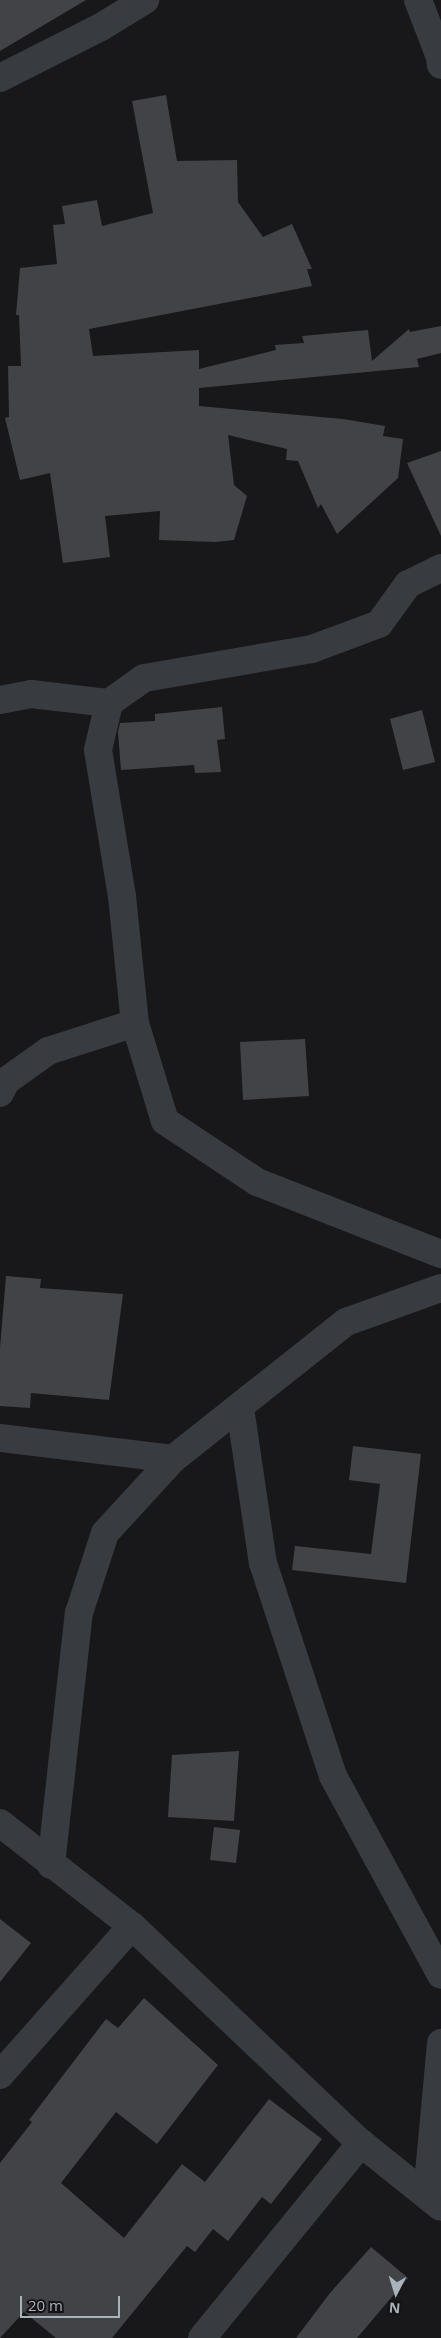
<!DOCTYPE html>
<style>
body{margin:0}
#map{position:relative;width:441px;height:2338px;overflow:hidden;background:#18181a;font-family:"Open Sans",sans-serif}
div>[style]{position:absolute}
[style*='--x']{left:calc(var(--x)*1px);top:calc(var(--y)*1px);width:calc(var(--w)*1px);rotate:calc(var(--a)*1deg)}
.building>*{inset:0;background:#424347}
.minor>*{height:28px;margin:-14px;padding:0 14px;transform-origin:14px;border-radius:14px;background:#383b3f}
span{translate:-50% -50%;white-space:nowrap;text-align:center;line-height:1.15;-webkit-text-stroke:5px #131315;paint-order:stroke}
.north{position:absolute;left:371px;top:2268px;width:50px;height:50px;-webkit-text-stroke:4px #131315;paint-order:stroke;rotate:185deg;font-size:14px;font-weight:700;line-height:20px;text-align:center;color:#a9b3bb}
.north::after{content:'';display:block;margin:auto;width:18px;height:22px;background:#a9b3bb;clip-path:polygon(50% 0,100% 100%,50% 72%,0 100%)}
.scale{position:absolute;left:20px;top:2296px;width:100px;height:22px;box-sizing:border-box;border:2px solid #a9b3bb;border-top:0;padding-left:6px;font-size:15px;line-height:18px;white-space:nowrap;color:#a9b3bb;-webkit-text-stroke:4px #131315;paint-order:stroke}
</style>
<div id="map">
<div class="building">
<i style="clip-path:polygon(0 0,86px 0,0 51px)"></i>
<i style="clip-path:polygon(166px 95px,177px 161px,237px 160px,238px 202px,263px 237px,292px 224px,312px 269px,307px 269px,312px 286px,89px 329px,93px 356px,199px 350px,199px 369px,276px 350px,275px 345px,304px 343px,302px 336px,368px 330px,372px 361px,409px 329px,410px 332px,441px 326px,441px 353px,417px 359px,419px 367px,199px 388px,199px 406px,343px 419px,385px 426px,383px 436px,403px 439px,398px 478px,337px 534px,321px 504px,318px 508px,298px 461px,286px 460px,287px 449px,228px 435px,234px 485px,247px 496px,234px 540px,215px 542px,159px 540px,160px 511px,105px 516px,110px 557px,63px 563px,50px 473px,20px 480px,5px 418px,9px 417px,8px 366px,21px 366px,19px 315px,16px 315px,20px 268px,57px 264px,53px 225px,65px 224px,62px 206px,97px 200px,102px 226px,153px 213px,132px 101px)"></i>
<i style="clip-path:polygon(441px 451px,441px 536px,407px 463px)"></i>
<i style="clip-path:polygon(222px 707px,225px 739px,217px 740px,221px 772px,195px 773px,194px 765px,121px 770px,118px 732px,120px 723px,155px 721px,155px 714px)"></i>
<i style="clip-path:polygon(422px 710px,435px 762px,403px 770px,390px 719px)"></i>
<i style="clip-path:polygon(305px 1039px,309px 1096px,243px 1100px,240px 1042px)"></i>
<i style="clip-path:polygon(6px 1276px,41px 1279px,40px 1288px,123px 1294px,109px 1400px,31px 1393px,30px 1408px,0 1406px,0 1348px)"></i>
<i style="clip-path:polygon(353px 1446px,421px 1454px,406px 1583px,292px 1570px,295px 1546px,371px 1554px,380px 1484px,349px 1480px)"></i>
<i style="clip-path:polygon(239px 1751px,234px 1821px,168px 1817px,172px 1755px)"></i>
<i style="clip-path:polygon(214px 1827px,240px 1830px,236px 1863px,210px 1860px)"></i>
<i style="clip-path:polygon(0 1919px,31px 1943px,0 1982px)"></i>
<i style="clip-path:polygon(144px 1998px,218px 2065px,157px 2144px,116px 2112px,61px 2183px,124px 2238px,182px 2164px,205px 2182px,269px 2099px,322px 2139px,271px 2204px,262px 2197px,228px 2241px,213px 2229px,195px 2252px,187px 2246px,112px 2338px,56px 2338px,24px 2312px,0 2338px,0 2163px,32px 2122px,29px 2120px,106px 2019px,118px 2028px)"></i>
<i style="clip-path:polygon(371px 2247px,408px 2278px,357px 2338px,296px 2338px,330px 2293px)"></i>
</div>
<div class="minor">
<i style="--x:418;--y:0;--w:61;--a:68.9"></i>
<i style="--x:440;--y:57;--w:8;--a:83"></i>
<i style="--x:0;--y:78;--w:113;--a:-26.8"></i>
<i style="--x:101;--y:27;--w:52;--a:-31.5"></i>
<i style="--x:441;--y:568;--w:37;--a:154"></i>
<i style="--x:408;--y:584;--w:49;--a:125.9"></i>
<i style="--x:379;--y:624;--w:72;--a:159.5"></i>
<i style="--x:312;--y:649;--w:170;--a:170.2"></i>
<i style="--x:144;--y:678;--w:43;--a:144.5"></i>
<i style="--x:109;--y:703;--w:48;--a:103.2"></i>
<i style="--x:98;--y:750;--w:148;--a:80.7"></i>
<i style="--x:122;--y:896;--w:128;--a:84.2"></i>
<i style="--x:135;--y:1023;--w:102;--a:73"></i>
<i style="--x:165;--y:1121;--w:110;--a:33.5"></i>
<i style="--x:257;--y:1182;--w:198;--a:21.4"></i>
<i style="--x:0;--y:700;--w:32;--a:-11"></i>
<i style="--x:31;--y:694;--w:79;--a:6.6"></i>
<i style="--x:0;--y:1093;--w:13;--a:-63"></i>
<i style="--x:6;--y:1081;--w:52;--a:-35.5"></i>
<i style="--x:48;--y:1051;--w:91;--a:-17.8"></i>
<i style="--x:240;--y:1408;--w:157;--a:81.6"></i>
<i style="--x:263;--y:1563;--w:224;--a:71.8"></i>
<i style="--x:333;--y:1776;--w:226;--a:61.5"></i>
<i style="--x:0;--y:1438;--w:174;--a:6.9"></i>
<i style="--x:0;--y:1823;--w:167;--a:38"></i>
<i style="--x:132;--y:1926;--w:315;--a:43.5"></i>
<i style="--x:361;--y:2143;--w:102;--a:38.7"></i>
<i style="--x:51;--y:1865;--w:254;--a:-83.7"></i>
<i style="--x:79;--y:1613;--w:84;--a:-72"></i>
<i style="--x:105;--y:1533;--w:100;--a:-47.4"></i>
<i style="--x:173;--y:1459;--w:221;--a:-38.4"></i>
<i style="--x:346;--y:1322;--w:101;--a:-19.7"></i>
<i style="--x:0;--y:2075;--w:199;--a:-48.5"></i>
<i style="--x:427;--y:2195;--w:153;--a:-84.7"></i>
<i style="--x:202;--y:2338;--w:252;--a:-50.8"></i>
</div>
<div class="north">N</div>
<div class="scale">20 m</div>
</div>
